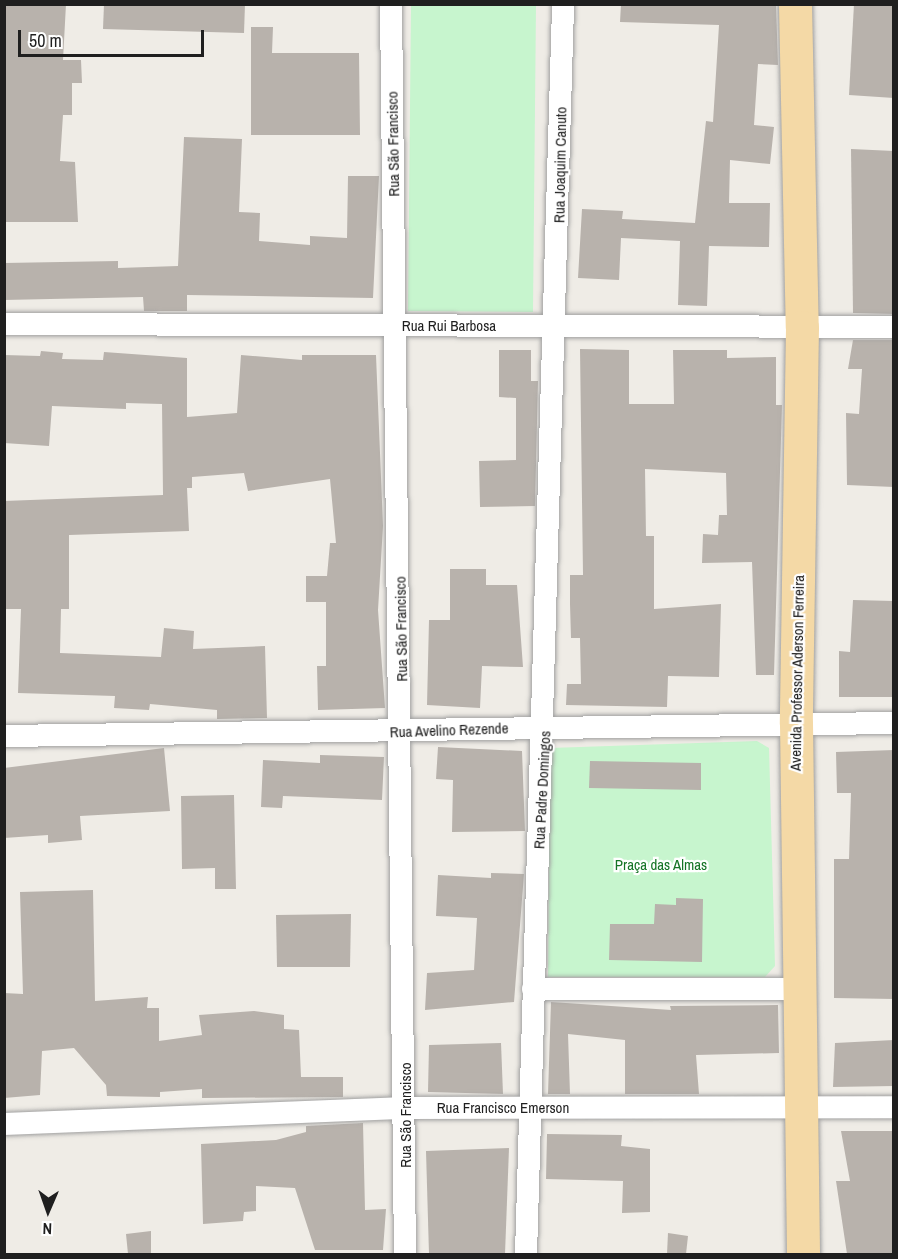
<!DOCTYPE html>
<meta charset="utf-8">
<style>
body{margin:0}
#map{position:relative;width:898px;height:1259px;overflow:hidden;background:#efece6;font-family:"Archivo Narrow",sans-serif}
div>[style]{position:absolute}
[style*='--x']{left:calc(var(--x)*1px);top:calc(var(--y)*1px);width:calc(var(--w)*1px);rotate:calc(var(--a)*1deg)}
.park>*{inset:0;background:#c7f5ce}
.building>*{inset:0;background:#b8b2ac}
.roads{filter:drop-shadow(0 0 2px #a0a0a0) drop-shadow(0 0 2px #a0a0a0)}
.street>*{height:22px;margin:-11px;padding:0 11px;transform-origin:11px;border-radius:11px;background:#fff}
.primary>*{height:33px;margin:-16.5px;padding:0 16.5px;transform-origin:16.5px;border-radius:16.5px;background:#f4d9a6}
span{translate:-50% -50%;white-space:nowrap;text-align:center;line-height:1.15;-webkit-text-stroke:4.5px #fff;paint-order:stroke}
.street-label{font-size:15px;color:#1f1f1f}
.park-label{font-size:15px;color:#157425}
.frame{position:absolute;inset:0;border:6px solid #1f1f1f;pointer-events:none}
.north{position:absolute;left:18px;top:1181px;width:60px;height:60px;-webkit-text-stroke:4px #fff;paint-order:stroke;rotate:182deg;font-size:16px;font-weight:700;line-height:24px;text-align:center;color:#1f1f1f}
.north::after{content:'';display:block;margin:auto;width:21px;height:27px;background:#1f1f1f;clip-path:polygon(50% 0,100% 100%,50% 72%,0 100%)}
.scale{position:absolute;left:18px;top:30px;width:186px;height:27px;box-sizing:border-box;border:3px solid #1f1f1f;border-top:0;padding-left:8px;font-size:18px;line-height:21px;white-space:nowrap;color:#1f1f1f;-webkit-text-stroke:4px #fff;paint-order:stroke}
</style>
<div id="map">
<div class="park">
<i style="clip-path:polygon(411px 5px,536px 5px,533px 312px,408px 311px)"></i>
<i style="clip-path:polygon(757px 741px,769px 748px,775px 966px,765px 977px,548px 977px,550px 748px)"></i>
</div>
<div class="building">
<i style="clip-path:polygon(4px 4px,66px 4px,63px 60px,81px 60px,82px 83px,72px 83px,72px 115px,63px 115px,60px 161px,75px 162px,78px 222px,5px 222px)"></i>
<i style="clip-path:polygon(104px 4px,245px 4px,244px 33px,103px 29px)"></i>
<i style="clip-path:polygon(621px 4px,776px 4px,778px 65px,758px 64px,754px 125px,774px 127px,770px 164px,730px 160px,729px 203px,770px 203px,769px 247px,709px 246px,707px 306px,678px 305px,680px 241px,621px 238px,619px 280px,578px 278px,582px 209px,623px 211px,622px 219px,695px 223px,706px 121px,713px 122px,719px 25px,620px 22px)"></i>
<i style="clip-path:polygon(854px 4px,894px 4px,894px 98px,849px 95px)"></i>
<i style="clip-path:polygon(251px 27px,273px 27px,272px 53px,359px 53px,360px 135px,251px 135px)"></i>
<i style="clip-path:polygon(184px 137px,242px 139px,239px 212px,260px 213px,259px 241px,310px 245px,310px 236px,347px 238px,348px 176px,379px 176px,373px 298px,187px 295px,187px 311px,144px 311px,143px 297px,4px 300px,4px 263px,118px 261px,118px 268px,178px 266px)"></i>
<i style="clip-path:polygon(851px 149px,894px 151px,894px 314px,853px 313px)"></i>
<i style="clip-path:polygon(853px 340px,894px 340px,894px 487px,847px 485px,846px 413px,859px 414px,862px 369px,848px 369px)"></i>
<i style="clip-path:polygon(580px 349px,629px 350px,629px 404px,674px 404px,673px 350px,727px 350px,727px 358px,776px 357px,776px 405px,782px 405px,774px 675px,756px 675px,752px 562px,702px 563px,703px 534px,718px 535px,719px 515px,727px 515px,726px 473px,645px 469px,646px 536px,654px 536px,654px 609px,721px 604px,719px 677px,668px 676px,667px 707px,566px 705px,567px 684px,581px 684px,580px 638px,571px 638px,570px 604px,570px 575px,583px 575px)"></i>
<i style="clip-path:polygon(499px 350px,531px 350px,531px 381px,538px 381px,535px 506px,480px 507px,479px 461px,516px 460px,516px 398px,499px 397px)"></i>
<i style="clip-path:polygon(41px 351px,63px 353px,62px 359px,103px 360px,104px 352px,187px 358px,187px 417px,237px 413px,241px 355px,302px 360px,302px 355px,376px 355px,383px 526px,378px 610px,385px 708px,318px 710px,317px 666px,326px 666px,326px 602px,306px 602px,306px 576px,327px 576px,330px 543px,336px 543px,330px 479px,248px 491px,244px 473px,192px 477px,192px 488px,187px 488px,189px 531px,69px 535px,69px 609px,61px 609px,60px 653px,161px 657px,164px 628px,194px 631px,193px 649px,265px 646px,267px 718px,217px 719px,217px 710px,150px 704px,149px 710px,114px 708px,115px 696px,18px 693px,21px 609px,5px 609px,4px 501px,163px 495px,162px 404px,126px 403px,126px 409px,52px 406px,49px 446px,4px 443px,4px 355px,40px 356px)"></i>
<i style="clip-path:polygon(450px 569px,486px 569px,486px 585px,517px 585px,523px 667px,482px 666px,480px 708px,427px 705px,429px 620px,450px 620px)"></i>
<i style="clip-path:polygon(853px 600px,894px 601px,894px 697px,839px 697px,839px 651px,850px 652px)"></i>
<i style="clip-path:polygon(438px 747px,522px 751px,525px 831px,452px 832px,453px 780px,436px 779px)"></i>
<i style="clip-path:polygon(164px 748px,170px 811px,80px 816px,82px 840px,48px 843px,48px 835px,4px 838px,4px 768px)"></i>
<i style="clip-path:polygon(894px 750px,894px 999px,834px 998px,834px 859px,849px 859px,851px 793px,837px 793px,836px 752px)"></i>
<i style="clip-path:polygon(320px 755px,384px 757px,382px 800px,283px 796px,282px 808px,261px 807px,263px 760px,320px 763px)"></i>
<i style="clip-path:polygon(590px 761px,701px 763px,701px 790px,589px 788px)"></i>
<i style="clip-path:polygon(234px 795px,236px 889px,215px 889px,215px 868px,182px 869px,181px 796px)"></i>
<i style="clip-path:polygon(491px 873px,524px 874px,514px 1002px,425px 1010px,427px 973px,474px 970px,477px 918px,436px 916px,438px 875px,491px 878px)"></i>
<i style="clip-path:polygon(93px 890px,95px 1001px,148px 997px,147px 1008px,159px 1008px,159px 1041px,202px 1035px,199px 1015px,254px 1011px,284px 1015px,284px 1029px,299px 1030px,301px 1077px,343px 1077px,343px 1097px,202px 1098px,202px 1089px,160px 1092px,160px 1097px,107px 1096px,106px 1085px,74px 1048px,42px 1051px,40px 1095px,4px 1098px,4px 993px,23px 994px,20px 892px)"></i>
<i style="clip-path:polygon(676px 898px,703px 899px,702px 962px,609px 960px,610px 924px,654px 924px,655px 904px,676px 905px)"></i>
<i style="clip-path:polygon(351px 914px,350px 967px,277px 967px,276px 915px)"></i>
<i style="clip-path:polygon(551px 1002px,671px 1010px,670px 1006px,778px 1005px,779px 1053px,696px 1055px,699px 1094px,625px 1094px,625px 1040px,568px 1034px,570px 1094px,548px 1094px)"></i>
<i style="clip-path:polygon(894px 1040px,894px 1086px,833px 1087px,835px 1043px)"></i>
<i style="clip-path:polygon(501px 1043px,503px 1094px,428px 1092px,429px 1045px)"></i>
<i style="clip-path:polygon(363px 1123px,365px 1210px,386px 1209px,383px 1250px,315px 1250px,295px 1188px,256px 1186px,256px 1211px,244px 1212px,243px 1221px,203px 1224px,201px 1144px,276px 1140px,306px 1132px,306px 1126px)"></i>
<i style="clip-path:polygon(841px 1131px,894px 1131px,894px 1254px,847px 1254px,836px 1181px,850px 1181px)"></i>
<i style="clip-path:polygon(547px 1134px,622px 1135px,621px 1146px,650px 1149px,650px 1212px,622px 1213px,623px 1181px,546px 1179px)"></i>
<i style="clip-path:polygon(509px 1148px,505px 1254px,429px 1254px,426px 1151px)"></i>
<i style="clip-path:polygon(151px 1231px,151px 1254px,128px 1254px,126px 1234px)"></i>
<i style="clip-path:polygon(668px 1233px,688px 1236px,686px 1254px,667px 1254px)"></i>
</div>
<div class="roads">
<div class="street">
<i style="--x:391;--y:4;--w:1250;--a:89.36"></i>
<i style="--x:4;--y:324;--w:890;--a:0.19"></i>
<i style="--x:4;--y:736;--w:890;--a:-0.84"></i>
<i style="--x:533;--y:989;--w:264;--a:0"></i>
<i style="--x:4;--y:1124;--w:402;--a:-2.3"></i>
<i style="--x:406;--y:1108;--w:488;--a:-0.1"></i>
<i style="--x:526;--y:1254;--w:1251;--a:-88.3"></i>
</div>
<div class="primary">
<i style="--x:795;--y:4;--w:323;--a:88.8"></i>
<i style="--x:802;--y:327;--w:396;--a:90.9"></i>
<i style="--x:796;--y:723;--w:531;--a:89.24"></i>
</div>
</div>
<div class="street-label">
<span style="left:393px;top:144px;rotate:-91deg">Rua São Francisco</span>
<span style="left:560px;top:165px;rotate:-89deg">Rua Joaquim Canuto</span>
<span style="left:449px;top:326px">Rua Rui Barbosa</span>
<span style="left:401px;top:629px;rotate:-91deg">Rua São Francisco</span>
<span style="left:797px;top:673px;rotate:-89deg">Avenida Professor Aderson Ferreira</span>
<span style="left:449px;top:730px;rotate:-2deg">Rua Avelino Rezende</span>
<span style="left:542px;top:790px;rotate:-87deg">Rua Padre Domingos</span>
<span style="left:503px;top:1108px">Rua Francisco Emerson</span>
<span style="left:406px;top:1115px;rotate:-90deg">Rua São Francisco</span>
</div>
<div class="park-label">
<span style="left:661px;top:865px">Praça das Almas</span>
</div>
<div class="frame"></div>
<div class="north">N</div>
<div class="scale">50 m</div>
</div>
